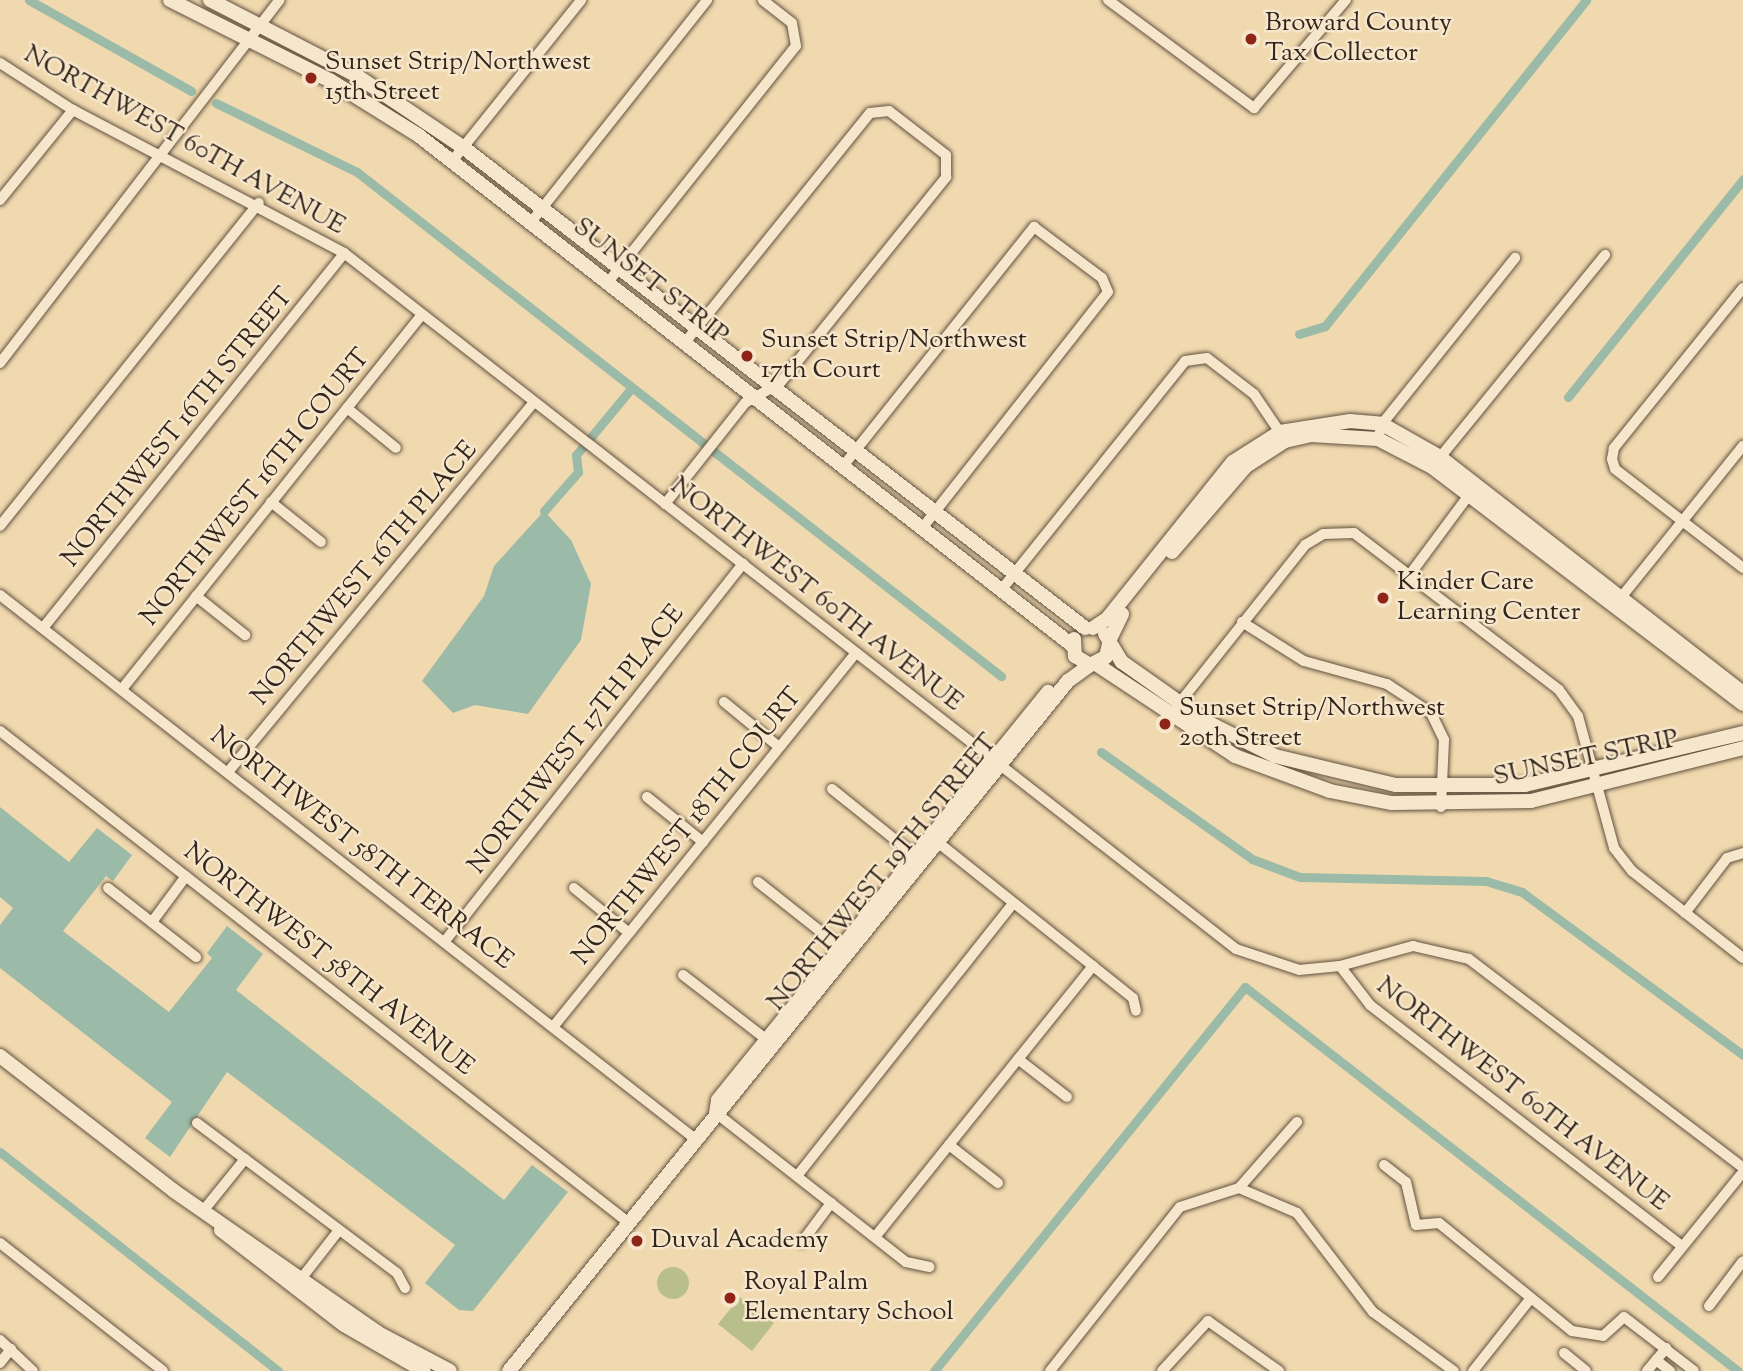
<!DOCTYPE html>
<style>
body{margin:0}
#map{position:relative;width:1743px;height:1371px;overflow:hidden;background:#f1d9af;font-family:"Sorts Mill Goudy",serif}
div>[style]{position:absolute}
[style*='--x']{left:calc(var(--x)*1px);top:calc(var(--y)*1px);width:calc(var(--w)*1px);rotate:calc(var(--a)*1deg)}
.green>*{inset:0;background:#b9bf8b}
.round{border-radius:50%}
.water>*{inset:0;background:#9bbaa7}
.canal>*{height:9px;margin:-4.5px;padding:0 4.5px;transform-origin:4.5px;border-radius:4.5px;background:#9bbaa7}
.roads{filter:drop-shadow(0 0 2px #625240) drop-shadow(0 0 2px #625240)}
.street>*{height:10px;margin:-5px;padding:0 5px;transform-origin:5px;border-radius:5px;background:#f6e6cb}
.secondary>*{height:14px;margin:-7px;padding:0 7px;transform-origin:7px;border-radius:7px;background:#f6e6cb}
.dots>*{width:19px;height:19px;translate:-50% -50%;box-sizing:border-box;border:4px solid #f6e6cb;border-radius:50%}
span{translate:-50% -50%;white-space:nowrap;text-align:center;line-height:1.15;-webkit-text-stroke:5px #f6e6cb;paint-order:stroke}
.poi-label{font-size:26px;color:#32251b}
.left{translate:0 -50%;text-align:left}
.street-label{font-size:26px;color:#32251b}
</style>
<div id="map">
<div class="green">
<i class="round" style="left:657px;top:1267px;width:32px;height:32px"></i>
<i style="clip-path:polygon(740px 1297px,774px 1323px,752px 1351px,718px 1324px)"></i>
</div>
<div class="water">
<i style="clip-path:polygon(544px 511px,571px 540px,591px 584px,581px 640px,528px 714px,475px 705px,453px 713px,422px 681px,484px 596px,494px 566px)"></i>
<i style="clip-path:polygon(0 807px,69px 862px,97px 828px,132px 855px,113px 881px,106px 876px,63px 931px,169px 1012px,212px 958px,207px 953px,227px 926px,263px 954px,236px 990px,504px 1200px,532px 1165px,568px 1192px,473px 1311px,459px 1310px,425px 1283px,455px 1245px,227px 1072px,170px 1157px,145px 1138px,172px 1102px,0 968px,0 925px,13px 908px,0 897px)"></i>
</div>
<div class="canal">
<i style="--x:29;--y:0;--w:186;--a:29.3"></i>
<i style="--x:216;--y:103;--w:157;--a:26.1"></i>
<i style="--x:357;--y:172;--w:818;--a:38.05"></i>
<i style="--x:1299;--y:334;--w:27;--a:-17"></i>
<i style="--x:1325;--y:326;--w:418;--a:-51.3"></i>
<i style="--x:1568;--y:397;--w:280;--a:-51.2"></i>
<i style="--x:544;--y:511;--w:52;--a:-48.9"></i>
<i style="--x:578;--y:472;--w:17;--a:-97"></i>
<i style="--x:576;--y:455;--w:83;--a:-50.4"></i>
<i style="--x:1101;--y:752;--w:185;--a:35.3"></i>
<i style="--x:1252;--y:859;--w:51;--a:20.6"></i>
<i style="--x:1300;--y:877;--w:186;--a:1.2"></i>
<i style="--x:1486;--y:881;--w:38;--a:17"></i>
<i style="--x:1522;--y:892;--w:275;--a:36.4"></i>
<i style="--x:0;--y:1152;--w:354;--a:38.2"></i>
<i style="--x:934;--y:1371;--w:494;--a:-51"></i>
<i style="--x:1245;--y:987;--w:625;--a:37.92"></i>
</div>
<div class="roads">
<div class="street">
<i style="--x:1108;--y:0;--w:182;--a:36.5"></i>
<i style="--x:1254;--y:108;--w:142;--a:-49.6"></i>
<i style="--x:0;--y:63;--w:87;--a:32.8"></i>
<i style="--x:73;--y:110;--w:306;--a:27.8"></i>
<i style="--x:344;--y:253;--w:1131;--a:37.96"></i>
<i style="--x:1236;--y:949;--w:66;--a:18.4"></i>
<i style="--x:1299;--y:970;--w:41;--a:-5.6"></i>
<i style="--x:1340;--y:966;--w:49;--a:52.4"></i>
<i style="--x:1370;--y:1005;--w:394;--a:37.7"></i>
<i style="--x:453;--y:160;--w:205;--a:-51.3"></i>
<i style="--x:0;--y:200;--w:116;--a:-51"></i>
<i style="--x:532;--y:221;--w:282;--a:-51.6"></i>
<i style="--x:609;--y:281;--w:300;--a:-51.5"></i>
<i style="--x:796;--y:46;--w:23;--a:-100"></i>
<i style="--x:792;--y:23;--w:37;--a:-142"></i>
<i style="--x:1743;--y:288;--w:206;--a:128.9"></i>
<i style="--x:1614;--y:448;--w:11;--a:100"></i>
<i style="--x:1612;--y:459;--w:10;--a:73"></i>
<i style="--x:1615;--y:469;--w:162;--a:37.7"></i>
<i style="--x:0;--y:363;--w:458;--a:-52.4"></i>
<i style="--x:347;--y:408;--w:63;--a:39.2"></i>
<i style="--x:1378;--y:439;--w:16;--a:-75"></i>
<i style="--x:1382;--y:424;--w:213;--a:-51.3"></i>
<i style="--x:1437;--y:461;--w:266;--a:-50.8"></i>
<i style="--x:844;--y:465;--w:305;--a:-51.4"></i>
<i style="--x:1034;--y:227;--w:85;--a:36.9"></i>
<i style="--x:1102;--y:278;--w:15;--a:67"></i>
<i style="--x:1108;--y:292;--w:298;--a:128.2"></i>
<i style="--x:271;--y:502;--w:64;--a:38.7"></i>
<i style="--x:665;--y:504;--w:129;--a:-51.6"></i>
<i style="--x:745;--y:403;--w:40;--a:-29.7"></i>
<i style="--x:780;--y:383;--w:265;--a:-51.1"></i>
<i style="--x:946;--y:177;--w:22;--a:-90"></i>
<i style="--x:946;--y:155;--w:72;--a:-142.3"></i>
<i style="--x:889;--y:111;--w:19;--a:174"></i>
<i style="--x:870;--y:113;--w:293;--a:128.9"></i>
<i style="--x:0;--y:526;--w:414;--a:-51.3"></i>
<i style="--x:1411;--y:573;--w:97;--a:-53.4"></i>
<i style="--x:1002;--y:589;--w:292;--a:-51.2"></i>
<i style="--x:1185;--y:361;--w:22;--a:-8"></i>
<i style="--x:1207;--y:358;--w:59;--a:37.5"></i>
<i style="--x:1254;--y:394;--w:52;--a:56"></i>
<i style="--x:0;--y:595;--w:881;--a:38.04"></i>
<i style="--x:196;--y:596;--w:63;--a:38.5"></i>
<i style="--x:1619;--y:600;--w:198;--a:-51.2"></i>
<i style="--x:1242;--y:622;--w:73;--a:32.2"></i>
<i style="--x:1304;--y:661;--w:86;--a:15.5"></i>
<i style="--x:1387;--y:684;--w:53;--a:33.4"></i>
<i style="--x:1431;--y:713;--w:30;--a:64"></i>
<i style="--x:1444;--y:740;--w:67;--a:92.6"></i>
<i style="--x:43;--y:628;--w:481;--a:-51.2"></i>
<i style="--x:122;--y:689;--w:480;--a:-51.3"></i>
<i style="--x:724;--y:702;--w:71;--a:39.3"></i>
<i style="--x:1177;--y:706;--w:206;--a:-51.5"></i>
<i style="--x:1305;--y:545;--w:21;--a:-31"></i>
<i style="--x:1323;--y:534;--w:31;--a:-2"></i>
<i style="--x:1354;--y:533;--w:258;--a:37.4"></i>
<i style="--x:1559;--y:690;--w:32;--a:54"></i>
<i style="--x:1578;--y:716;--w:137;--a:74.7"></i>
<i style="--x:1614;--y:848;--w:29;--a:52"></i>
<i style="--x:1632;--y:871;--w:141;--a:38.1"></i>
<i style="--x:0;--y:731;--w:799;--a:38.03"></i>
<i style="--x:228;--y:772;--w:480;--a:-50.4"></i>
<i style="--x:832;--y:789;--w:112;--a:38.8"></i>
<i style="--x:647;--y:797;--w:72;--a:38.8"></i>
<i style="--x:935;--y:840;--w:253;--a:38.6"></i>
<i style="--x:1133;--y:998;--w:13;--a:77"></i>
<i style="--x:758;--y:882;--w:111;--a:38.4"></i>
<i style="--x:108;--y:888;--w:112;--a:38.1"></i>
<i style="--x:574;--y:888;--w:71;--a:39.3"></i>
<i style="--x:1685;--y:913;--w:69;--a:-52.6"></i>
<i style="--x:1727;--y:858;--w:17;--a:-17"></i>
<i style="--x:152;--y:922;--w:57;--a:-53.5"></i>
<i style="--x:445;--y:941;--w:481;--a:-51.7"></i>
<i style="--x:1340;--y:966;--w:76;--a:-15.3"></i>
<i style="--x:1413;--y:946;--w:57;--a:13.1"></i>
<i style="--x:1469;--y:959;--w:345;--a:37.3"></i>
<i style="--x:683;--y:975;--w:111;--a:37.7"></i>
<i style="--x:553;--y:1027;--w:481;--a:-51"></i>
<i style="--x:1018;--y:1059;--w:62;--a:37.8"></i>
<i style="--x:716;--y:1113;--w:241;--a:38.1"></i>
<i style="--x:906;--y:1262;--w:24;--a:12"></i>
<i style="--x:197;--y:1123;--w:250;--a:36.9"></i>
<i style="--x:397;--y:1273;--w:17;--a:62"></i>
<i style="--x:949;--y:1145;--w:62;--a:37.8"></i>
<i style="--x:1384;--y:1165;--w:28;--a:38"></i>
<i style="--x:1406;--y:1182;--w:44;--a:76.9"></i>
<i style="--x:1416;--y:1225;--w:23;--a:-5"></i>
<i style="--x:1439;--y:1223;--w:171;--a:39.1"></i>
<i style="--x:1572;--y:1331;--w:31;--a:9"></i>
<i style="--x:1603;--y:1336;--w:28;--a:-42"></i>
<i style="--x:1624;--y:1317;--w:88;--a:37.6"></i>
<i style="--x:797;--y:1176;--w:348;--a:-51.6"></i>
<i style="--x:1239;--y:1188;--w:63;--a:23.3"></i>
<i style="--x:1297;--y:1213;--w:125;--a:52.5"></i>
<i style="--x:1373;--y:1312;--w:100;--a:36.1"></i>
<i style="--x:203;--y:1211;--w:67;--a:-51.1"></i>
<i style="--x:875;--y:1237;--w:348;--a:-51.2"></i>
<i style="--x:802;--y:1242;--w:49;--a:-53.4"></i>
<i style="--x:0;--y:1243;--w:207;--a:38.1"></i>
<i style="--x:1658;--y:1277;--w:135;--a:-51"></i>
<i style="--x:297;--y:1284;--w:68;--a:-52.1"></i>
<i style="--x:1709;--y:1306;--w:56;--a:-52.9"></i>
<i style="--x:0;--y:1340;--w:45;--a:43.2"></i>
<i style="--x:1564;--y:1353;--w:28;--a:39"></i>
<i style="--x:1656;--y:1360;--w:18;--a:38"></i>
<i style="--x:0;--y:1363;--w:18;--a:-52"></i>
<i style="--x:1050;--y:1371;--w:209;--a:-51.6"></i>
<i style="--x:1180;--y:1207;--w:62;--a:-17.9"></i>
<i style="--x:1239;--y:1188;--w:88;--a:-48.7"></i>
<i style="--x:1162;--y:1371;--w:68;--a:-47.4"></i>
<i style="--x:1208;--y:1321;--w:87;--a:35.2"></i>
<i style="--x:1473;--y:1371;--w:93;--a:-51.5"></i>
<i style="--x:1647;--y:1371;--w:30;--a:-50"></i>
</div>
<div class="secondary">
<i style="--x:170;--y:0;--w:180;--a:26.7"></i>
<i style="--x:331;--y:81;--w:102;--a:31.8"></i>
<i style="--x:418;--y:135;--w:831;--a:37.96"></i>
<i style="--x:210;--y:0;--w:165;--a:27.3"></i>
<i style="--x:357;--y:76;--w:129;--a:33.9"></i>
<i style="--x:464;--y:148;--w:785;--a:37.7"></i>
<i style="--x:1172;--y:552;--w:113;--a:-49.3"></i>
<i style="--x:1246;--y:466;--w:46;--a:-32.7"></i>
<i style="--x:1285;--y:441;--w:27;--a:-13"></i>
<i style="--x:1311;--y:435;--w:67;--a:3.4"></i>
<i style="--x:1378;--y:439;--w:61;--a:27.4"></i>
<i style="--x:1432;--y:467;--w:391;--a:37.3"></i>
<i style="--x:1093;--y:628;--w:17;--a:-33"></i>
<i style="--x:1107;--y:619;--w:201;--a:-51.3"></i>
<i style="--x:1233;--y:462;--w:56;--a:-32.6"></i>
<i style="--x:1280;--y:432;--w:71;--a:-8.9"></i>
<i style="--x:1350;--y:421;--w:32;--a:5"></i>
<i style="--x:1382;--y:424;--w:67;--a:29.6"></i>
<i style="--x:1440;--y:457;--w:384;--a:37.9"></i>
<i style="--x:1105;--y:634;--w:33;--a:59"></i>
<i style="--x:1122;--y:662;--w:104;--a:35.2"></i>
<i style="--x:1207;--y:722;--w:76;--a:26.6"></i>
<i style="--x:1275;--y:756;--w:124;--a:13.5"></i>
<i style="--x:1396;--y:785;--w:129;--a:0"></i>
<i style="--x:1525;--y:785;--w:224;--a:-13.4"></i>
<i style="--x:1074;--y:639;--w:17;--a:87"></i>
<i style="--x:1075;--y:656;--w:17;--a:31"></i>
<i style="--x:1090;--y:665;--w:18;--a:-27"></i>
<i style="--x:1106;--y:657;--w:13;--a:-77"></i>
<i style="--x:1109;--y:641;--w:30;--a:-64"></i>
<i style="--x:1096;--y:664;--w:167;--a:33.5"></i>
<i style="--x:1235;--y:756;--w:101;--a:20.2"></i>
<i style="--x:1330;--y:791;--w:63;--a:11"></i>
<i style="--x:1392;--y:803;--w:139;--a:-0.8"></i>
<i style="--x:1531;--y:801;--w:219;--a:-14"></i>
<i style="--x:0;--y:1056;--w:220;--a:37.8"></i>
<i style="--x:174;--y:1191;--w:249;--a:34.8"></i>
<i style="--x:378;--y:1333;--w:81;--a:27.8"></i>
<i style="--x:716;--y:1113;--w:13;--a:-81"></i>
<i style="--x:718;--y:1100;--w:525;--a:-51.03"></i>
<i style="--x:221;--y:1230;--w:155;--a:37.7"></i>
<i style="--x:344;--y:1325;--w:92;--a:29.9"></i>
<i style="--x:509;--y:1371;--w:888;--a:-50.99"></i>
<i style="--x:1068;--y:681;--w:27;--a:-36"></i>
</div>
</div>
<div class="dots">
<i style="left:1251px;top:39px;background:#8f2418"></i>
<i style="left:311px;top:78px;background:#8f2418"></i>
<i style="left:747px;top:356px;background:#8f2418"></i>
<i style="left:1383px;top:598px;background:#8f2418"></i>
<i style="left:1165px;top:724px;background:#8f2418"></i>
<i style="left:637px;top:1241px;background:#8f2418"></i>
<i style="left:730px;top:1298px;background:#8f2418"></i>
</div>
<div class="poi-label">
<span class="left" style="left:1265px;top:39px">Broward County<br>Tax Collector</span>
<span class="left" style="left:325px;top:78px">Sunset Strip/Northwest<br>15th Street</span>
<span class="left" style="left:761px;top:356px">Sunset Strip/Northwest<br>17th Court</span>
<span class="left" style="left:1397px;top:598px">Kinder Care<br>Learning Center</span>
<span class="left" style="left:1179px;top:724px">Sunset Strip/Northwest<br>20th Street</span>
<span class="left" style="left:651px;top:1241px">Duval Academy</span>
<span class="left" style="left:744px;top:1298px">Royal Palm<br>Elementary School</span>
</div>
<div class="street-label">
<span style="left:184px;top:141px;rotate:29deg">NORTHWEST 60TH AVENUE</span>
<span style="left:650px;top:282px;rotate:38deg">SUNSET STRIP</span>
<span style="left:178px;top:428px;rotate:-51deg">NORTHWEST 16TH STREET</span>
<span style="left:256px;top:488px;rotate:-51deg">NORTHWEST 16TH COURT</span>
<span style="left:365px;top:574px;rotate:-50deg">NORTHWEST 16TH PLACE</span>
<span style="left:816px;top:595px;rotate:38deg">NORTHWEST 60TH AVENUE</span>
<span style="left:577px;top:740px;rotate:-52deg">NORTHWEST 17TH PLACE</span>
<span style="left:1586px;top:759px;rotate:-12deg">SUNSET STRIP</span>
<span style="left:688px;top:827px;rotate:-51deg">NORTHWEST 18TH COURT</span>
<span style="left:361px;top:849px;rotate:38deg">NORTHWEST 58TH TERRACE</span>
<span style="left:883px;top:873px;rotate:-51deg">NORTHWEST 19TH STREET</span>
<span style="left:328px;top:960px;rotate:38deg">NORTHWEST 58TH AVENUE</span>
<span style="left:1522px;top:1095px;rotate:38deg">NORTHWEST 60TH AVENUE</span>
</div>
</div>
